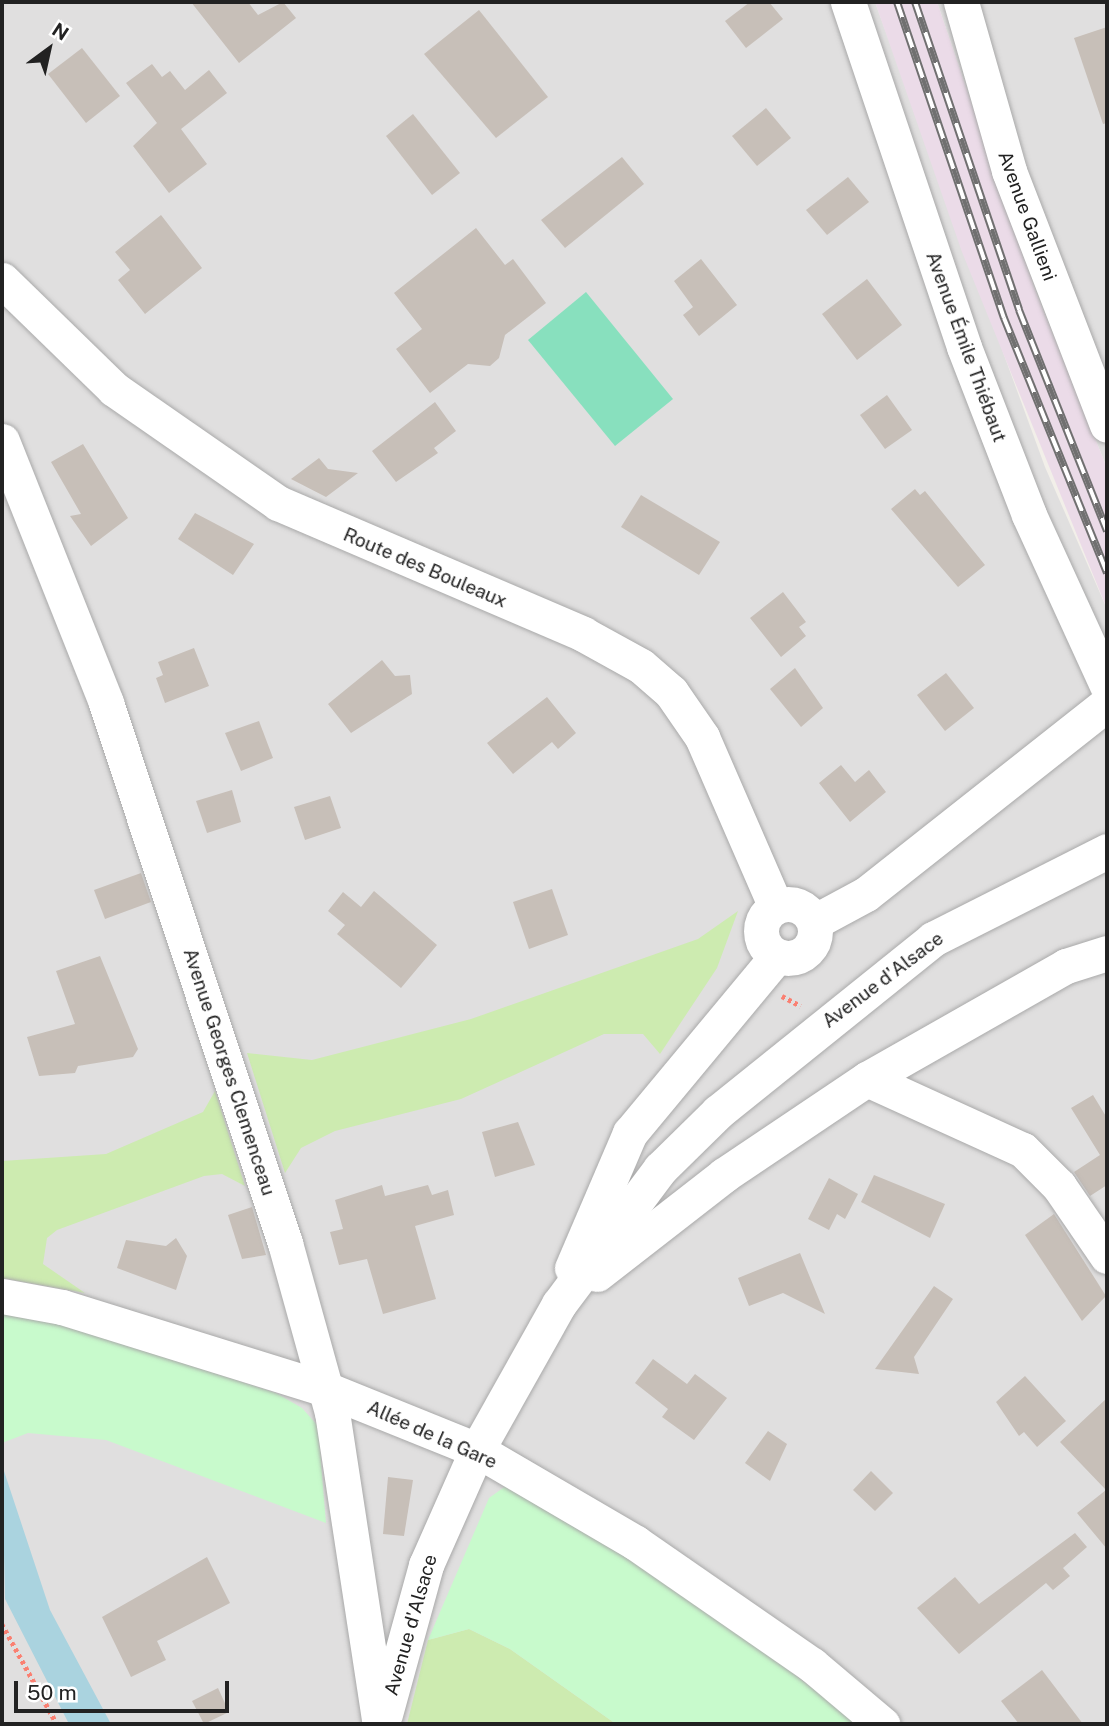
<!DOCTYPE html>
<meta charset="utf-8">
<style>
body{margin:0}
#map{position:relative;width:1109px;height:1726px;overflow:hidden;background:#f2efe9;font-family:"Public Sans",sans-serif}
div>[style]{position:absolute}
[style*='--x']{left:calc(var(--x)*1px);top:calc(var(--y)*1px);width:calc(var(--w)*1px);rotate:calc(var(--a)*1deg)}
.residential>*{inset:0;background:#e0dfdf}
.industrial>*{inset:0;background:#ebdbe8}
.grass>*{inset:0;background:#cdebb0}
.park>*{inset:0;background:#c8facc}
.pitch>*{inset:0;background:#88e0be}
.water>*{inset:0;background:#aad3df}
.building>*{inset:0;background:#c7bfb8}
.path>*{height:4.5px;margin-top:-2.25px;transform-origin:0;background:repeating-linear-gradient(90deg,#fa8072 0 3.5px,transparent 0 7px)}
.roads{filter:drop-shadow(0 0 2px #a9a9a9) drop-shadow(0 0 2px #a9a9a9)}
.minor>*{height:35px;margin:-17.5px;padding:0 17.5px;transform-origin:17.5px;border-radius:17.5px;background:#fff}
.minor>.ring{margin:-17.5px;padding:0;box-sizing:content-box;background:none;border:35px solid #fff;border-radius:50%}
.rail>*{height:8px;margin-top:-4px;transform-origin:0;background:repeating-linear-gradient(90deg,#fff 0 16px,#707070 0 32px);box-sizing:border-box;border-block:2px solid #707070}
span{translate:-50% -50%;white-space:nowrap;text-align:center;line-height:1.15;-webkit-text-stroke:7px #fff;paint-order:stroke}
.street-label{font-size:19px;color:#222}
.frame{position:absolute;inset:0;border:4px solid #222;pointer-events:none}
.north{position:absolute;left:14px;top:14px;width:70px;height:70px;-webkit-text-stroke:5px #fff;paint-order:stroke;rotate:33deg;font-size:19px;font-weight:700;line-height:28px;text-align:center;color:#222}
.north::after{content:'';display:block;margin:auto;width:24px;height:32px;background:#222;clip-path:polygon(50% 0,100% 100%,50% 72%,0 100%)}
.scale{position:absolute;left:14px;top:1681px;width:215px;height:32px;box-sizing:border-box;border:4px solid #222;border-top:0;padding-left:9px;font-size:21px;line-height:24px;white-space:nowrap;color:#222;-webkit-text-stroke:5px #fff;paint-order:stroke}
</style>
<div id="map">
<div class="residential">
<i style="clip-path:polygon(2px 2px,875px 2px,1045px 467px,1107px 609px,1107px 1724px,2px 1724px)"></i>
<i style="clip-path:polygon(937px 2px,1107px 2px,1107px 468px,1036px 292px)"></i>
</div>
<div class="industrial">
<i style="clip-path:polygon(875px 2px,937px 2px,1036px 292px,1107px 468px,1107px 609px,962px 252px)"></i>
</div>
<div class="grass">
<i style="clip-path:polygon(738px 911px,717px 968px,660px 1054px,643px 1034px,604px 1034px,461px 1099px,335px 1131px,301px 1148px,285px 1173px,247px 1053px,312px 1060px,471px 1019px,698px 939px)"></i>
<i style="clip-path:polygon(215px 1091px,245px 1186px,222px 1174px,204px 1176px,57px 1230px,47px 1238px,43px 1264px,85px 1293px,2px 1278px,2px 1161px,106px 1154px,203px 1112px)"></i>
<i style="clip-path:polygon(469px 1629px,510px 1649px,616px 1724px,407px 1724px,428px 1640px)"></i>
</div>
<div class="park">
<i style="clip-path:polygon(2px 1313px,64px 1325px,276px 1393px,302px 1408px,318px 1426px,326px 1523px,106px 1440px,28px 1433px,2px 1443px)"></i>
<i style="clip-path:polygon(510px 1483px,656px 1570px,860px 1724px,616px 1724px,510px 1649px,469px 1629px,428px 1640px,489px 1498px)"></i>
</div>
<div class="pitch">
<i style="clip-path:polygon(586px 292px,673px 399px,615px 446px,528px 340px)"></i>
</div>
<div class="water">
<i style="clip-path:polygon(2px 1465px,50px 1610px,111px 1724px,69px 1724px,5px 1599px)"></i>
</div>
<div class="building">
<i style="clip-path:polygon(191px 2px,248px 2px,258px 15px,283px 2px,296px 18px,239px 63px)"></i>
<i style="clip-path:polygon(750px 2px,769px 2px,783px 19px,746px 48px,725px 21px)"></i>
<i style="clip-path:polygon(479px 10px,548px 97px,496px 138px,424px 54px)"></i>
<i style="clip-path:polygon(1107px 27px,1107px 123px,1103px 124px,1074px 38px)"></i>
<i style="clip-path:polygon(82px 48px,120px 96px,86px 123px,48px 74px)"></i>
<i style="clip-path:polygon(152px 64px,162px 77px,170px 71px,185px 90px,209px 70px,227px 93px,181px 129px,207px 164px,169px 193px,133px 146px,157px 123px,126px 83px)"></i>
<i style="clip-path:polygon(766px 108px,791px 138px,757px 166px,732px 136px)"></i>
<i style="clip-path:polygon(413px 114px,460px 173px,432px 195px,386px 136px)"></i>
<i style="clip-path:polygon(622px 157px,644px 184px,565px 248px,541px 220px)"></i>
<i style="clip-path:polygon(848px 177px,869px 202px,827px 235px,806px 210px)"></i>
<i style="clip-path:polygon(161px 215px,202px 268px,145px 314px,118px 280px,130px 270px,115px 252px)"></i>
<i style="clip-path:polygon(476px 228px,505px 265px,513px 259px,546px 303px,505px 335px,499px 358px,490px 366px,468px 364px,430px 393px,396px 349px,422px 329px,394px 293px)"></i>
<i style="clip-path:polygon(701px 259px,737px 305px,699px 336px,683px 315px,693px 307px,674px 281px)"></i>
<i style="clip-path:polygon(867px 279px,902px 325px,857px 360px,822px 314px)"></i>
<i style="clip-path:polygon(887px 395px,912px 430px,885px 449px,860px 415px)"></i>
<i style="clip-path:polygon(435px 402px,456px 431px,434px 448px,438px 453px,396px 482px,372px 451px)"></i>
<i style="clip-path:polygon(83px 444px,128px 518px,91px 546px,70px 516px,81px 514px,51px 462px)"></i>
<i style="clip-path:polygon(319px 458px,328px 469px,358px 473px,326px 497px,291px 479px)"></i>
<i style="clip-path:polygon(915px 489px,920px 495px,925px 491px,985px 565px,958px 587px,891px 509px)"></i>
<i style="clip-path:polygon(641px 495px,720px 542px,699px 575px,621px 527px)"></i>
<i style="clip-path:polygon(195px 513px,254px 544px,233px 575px,178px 539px)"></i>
<i style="clip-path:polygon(783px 592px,806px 622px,799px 627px,806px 636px,781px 657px,750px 618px)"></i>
<i style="clip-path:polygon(194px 648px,209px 686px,165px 703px,156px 678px,163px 675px,158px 662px)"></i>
<i style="clip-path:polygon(382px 660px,395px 676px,410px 675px,412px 694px,351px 733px,328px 704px)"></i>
<i style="clip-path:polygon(795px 668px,823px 708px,801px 727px,770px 689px)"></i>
<i style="clip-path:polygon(946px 673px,974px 708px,945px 731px,917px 695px)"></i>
<i style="clip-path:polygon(547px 697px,576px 733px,558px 749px,552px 742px,513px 774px,487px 743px)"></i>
<i style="clip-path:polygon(259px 721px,273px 758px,241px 771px,225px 733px)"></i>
<i style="clip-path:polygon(841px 765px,855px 782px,869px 770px,886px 792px,850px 822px,819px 783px)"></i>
<i style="clip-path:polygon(232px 790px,241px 822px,207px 833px,196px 801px)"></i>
<i style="clip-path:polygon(330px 796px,341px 828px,305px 840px,294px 807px)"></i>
<i style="clip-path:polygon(141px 873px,151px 902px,105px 919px,94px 890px)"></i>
<i style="clip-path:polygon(552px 889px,568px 935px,529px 949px,513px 902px)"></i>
<i style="clip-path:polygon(374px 891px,437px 945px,401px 988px,337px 934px,345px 925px,328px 911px,343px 892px,361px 907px)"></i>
<i style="clip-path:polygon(100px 956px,138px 1049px,133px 1057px,78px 1066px,75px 1073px,39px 1076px,27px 1037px,75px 1024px,56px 971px)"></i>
<i style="clip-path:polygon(1093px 1095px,1107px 1118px,1107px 1185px,1090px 1196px,1074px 1172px,1100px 1155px,1071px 1108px)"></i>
<i style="clip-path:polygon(518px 1122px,535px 1165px,495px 1177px,482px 1132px)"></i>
<i style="clip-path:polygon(874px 1175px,945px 1204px,930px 1238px,861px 1202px)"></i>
<i style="clip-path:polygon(829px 1178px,858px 1194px,845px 1219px,837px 1214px,829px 1230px,808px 1219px)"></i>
<i style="clip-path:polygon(382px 1185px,385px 1196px,428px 1185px,432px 1195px,448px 1190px,454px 1215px,415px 1226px,436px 1299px,383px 1314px,367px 1259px,339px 1265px,330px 1232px,343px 1229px,335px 1200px)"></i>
<i style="clip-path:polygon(252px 1207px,266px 1255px,242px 1259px,228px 1215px)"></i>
<i style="clip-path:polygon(1054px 1214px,1106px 1296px,1082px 1321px,1025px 1235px)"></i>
<i style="clip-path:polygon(176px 1238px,187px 1256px,176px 1290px,117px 1268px,126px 1240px,166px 1246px)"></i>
<i style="clip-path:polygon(800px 1253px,825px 1314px,783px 1293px,749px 1306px,738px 1278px)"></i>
<i style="clip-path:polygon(934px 1286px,953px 1299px,914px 1357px,919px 1374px,875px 1369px)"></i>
<i style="clip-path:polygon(653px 1359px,687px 1384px,695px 1374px,727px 1398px,694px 1440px,662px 1417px,668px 1409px,635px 1383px)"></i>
<i style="clip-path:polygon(1025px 1376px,1066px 1421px,1037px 1447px,1024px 1432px,1019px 1436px,996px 1402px)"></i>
<i style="clip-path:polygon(1107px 1398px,1107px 1549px,1077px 1513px,1106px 1490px,1060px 1442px)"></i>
<i style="clip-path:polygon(768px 1431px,787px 1444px,770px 1481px,745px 1463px)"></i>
<i style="clip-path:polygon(871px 1471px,893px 1493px,875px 1511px,853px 1490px)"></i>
<i style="clip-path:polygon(388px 1477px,413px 1480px,404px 1536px,383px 1534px)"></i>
<i style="clip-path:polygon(1075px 1533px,1087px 1547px,1063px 1568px,1070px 1576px,1053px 1590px,1046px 1583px,959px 1654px,917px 1608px,955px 1577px,979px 1604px)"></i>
<i style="clip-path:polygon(207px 1557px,230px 1603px,157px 1641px,166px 1660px,131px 1677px,102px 1617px)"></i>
<i style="clip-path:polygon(1042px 1670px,1083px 1724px,1019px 1724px,1001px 1701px)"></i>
<i style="clip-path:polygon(218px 1688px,229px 1712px,204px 1724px,192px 1701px)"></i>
</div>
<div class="path">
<i style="--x:782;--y:996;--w:21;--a:28"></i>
<i style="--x:2;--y:1624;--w:114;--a:61.2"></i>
</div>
<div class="roads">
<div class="minor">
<i style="--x:848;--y:2;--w:364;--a:71.4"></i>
<i style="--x:964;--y:347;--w:180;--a:68.8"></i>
<i style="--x:1029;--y:515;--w:187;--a:65.4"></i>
<i style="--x:961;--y:2;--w:176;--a:74.1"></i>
<i style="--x:1009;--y:171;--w:272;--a:68.9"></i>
<i style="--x:2;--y:280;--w:156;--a:44.2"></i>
<i style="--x:114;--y:389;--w:200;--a:34.8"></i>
<i style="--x:278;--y:503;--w:332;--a:23.2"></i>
<i style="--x:583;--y:634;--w:66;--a:28.9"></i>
<i style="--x:641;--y:666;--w:40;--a:41"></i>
<i style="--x:671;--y:692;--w:55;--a:55.4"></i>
<i style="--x:702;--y:737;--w:185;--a:66.5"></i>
<i style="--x:2;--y:441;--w:282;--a:68.3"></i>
<i style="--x:106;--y:703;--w:569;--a:71.66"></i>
<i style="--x:285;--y:1243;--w:175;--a:74.5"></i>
<i style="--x:332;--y:1412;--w:316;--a:81.3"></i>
<i class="ring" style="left:761px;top:904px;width:19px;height:19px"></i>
<i style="--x:814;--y:922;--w:59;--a:-28.3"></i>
<i style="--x:866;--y:894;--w:307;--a:-38.3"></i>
<i style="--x:867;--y:1079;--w:171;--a:24.5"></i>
<i style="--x:1023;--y:1150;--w:51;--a:45"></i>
<i style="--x:1059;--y:1186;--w:85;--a:55.6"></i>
<i style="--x:572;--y:1268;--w:147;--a:-66.8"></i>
<i style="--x:630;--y:1133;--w:230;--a:-50.3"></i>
<i style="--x:597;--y:1274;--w:161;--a:-37.9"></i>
<i style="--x:724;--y:1175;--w:172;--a:-33.9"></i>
<i style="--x:867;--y:1079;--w:229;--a:-29.6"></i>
<i style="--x:1066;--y:966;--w:43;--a:-17.6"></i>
<i style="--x:2;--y:1296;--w:61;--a:10.4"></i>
<i style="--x:62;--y:1307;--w:276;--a:17.3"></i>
<i style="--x:326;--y:1389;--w:163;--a:22"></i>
<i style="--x:477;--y:1450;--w:184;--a:30.3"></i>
<i style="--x:636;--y:1543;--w:214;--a:34.7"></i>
<i style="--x:812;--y:1665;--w:92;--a:40.1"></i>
<i style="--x:385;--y:1714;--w:155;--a:-74.6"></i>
<i style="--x:426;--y:1565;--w:126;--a:-66.1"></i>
<i style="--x:477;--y:1450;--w:167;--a:-60.7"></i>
<i style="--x:559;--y:1304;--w:169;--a:-53.2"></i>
<i style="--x:660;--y:1169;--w:81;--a:-44.5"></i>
<i style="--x:718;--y:1112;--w:276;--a:-38.8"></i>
<i style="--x:933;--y:939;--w:195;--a:-26.8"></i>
</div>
</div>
<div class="rail">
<i style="--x:897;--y:2;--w:334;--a:71.3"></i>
<i style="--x:1004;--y:318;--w:275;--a:68"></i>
<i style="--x:915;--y:2;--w:325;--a:71.3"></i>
<i style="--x:1019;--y:310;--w:238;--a:68.3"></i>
</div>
<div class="street-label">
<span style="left:1027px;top:216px;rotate:70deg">Avenue Gallieni</span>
<span style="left:966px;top:347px;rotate:70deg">Avenue Émile Thiébaut</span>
<span style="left:425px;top:568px;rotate:23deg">Route des Bouleaux</span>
<span style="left:883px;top:980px;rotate:-37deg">Avenue d'Alsace</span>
<span style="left:229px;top:1072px;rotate:72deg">Avenue Georges Clemenceau</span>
<span style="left:432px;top:1435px;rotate:24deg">Allée de la Gare</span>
<span style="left:411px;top:1625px;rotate:-74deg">Avenue d'Alsace</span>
</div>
<div class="frame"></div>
<div class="north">N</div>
<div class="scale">50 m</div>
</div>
